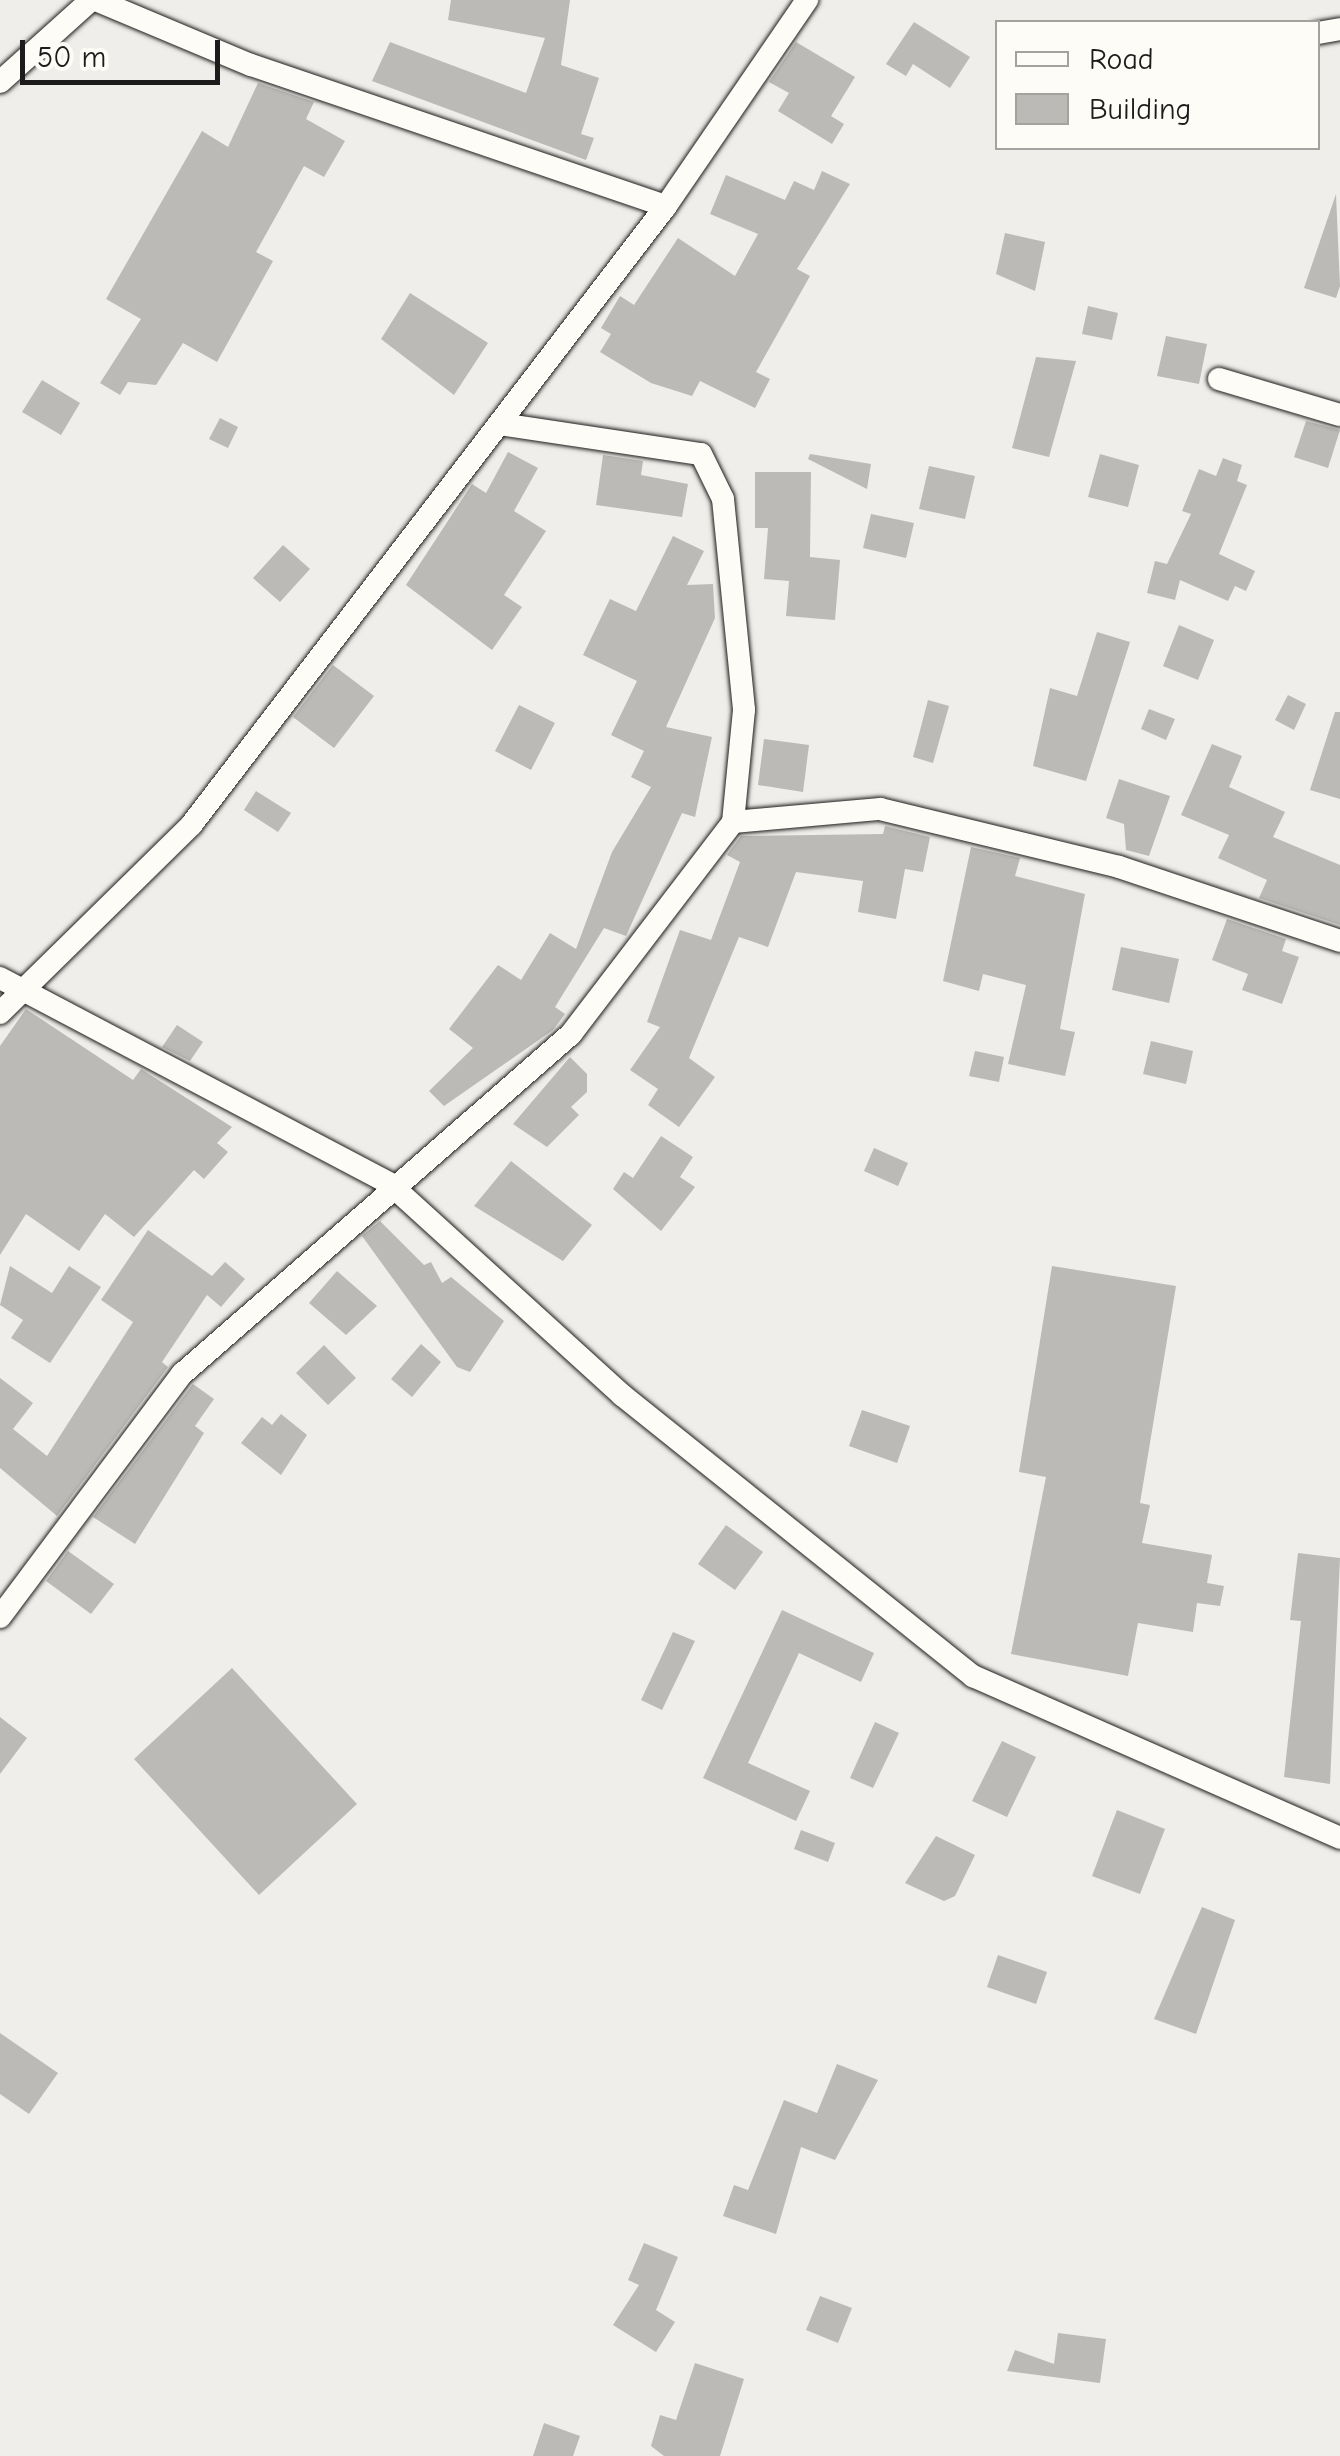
<!DOCTYPE html>
<style>
body{margin:0}
#map{position:relative;width:1340px;height:2456px;overflow:hidden;background:#f0eeea;font-family:"Comic Neue",sans-serif}
div>[style]{position:absolute}
[style*='--x']{left:calc(var(--x)*1px);top:calc(var(--y)*1px);width:calc(var(--w)*1px);rotate:calc(var(--a)*1deg)}
.building>*{inset:0;background:#bbbab6}
.roads{filter:drop-shadow(0 0 2px #1c1c1c) drop-shadow(0 0 2px #1c1c1c)}
.minor>*{height:22px;margin:-11px;padding:0 11px;transform-origin:11px;border-radius:11px;background:#fdfcf7}
span{translate:-50% -50%;white-space:nowrap;text-align:center;line-height:1.15;-webkit-text-stroke:8px #fdfcf7;paint-order:stroke}
.legend{position:absolute;left:995px;top:20px;width:325px;height:130px;box-sizing:border-box;background:#fdfcf7;border:2px solid #a3a29f;margin:0;padding:12px 18px;list-style:none;font-size:30px;color:#1c1c1c}
.legend li{display:flex;align-items:center;gap:20px;height:50px}
.legend b{width:50px;border:2px solid #a3a29f}
.scale{position:absolute;left:20px;top:40px;width:200px;height:45px;box-sizing:border-box;border:5px solid #1c1c1c;border-top:0;padding-left:12px;font-size:30px;line-height:35px;white-space:nowrap;color:#1c1c1c;-webkit-text-stroke:8px #fdfcf7;paint-order:stroke}
</style>
<div id="map">
<div class="building">
<i style="clip-path:polygon(451px 0,570px 0,561px 65px,599px 78px,581px 134px,594px 138px,586px 160px,372px 81px,390px 42px,526px 93px,545px 38px,448px 20px)"></i>
<i style="clip-path:polygon(914px 22px,970px 57px,950px 88px,913px 64px,906px 76px,886px 64px)"></i>
<i style="clip-path:polygon(796px 42px,855px 77px,831px 116px,844px 124px,832px 144px,778px 111px,789px 93px,769px 82px)"></i>
<i style="clip-path:polygon(258px 83px,314px 102px,306px 119px,345px 141px,324px 177px,304px 166px,256px 252px,273px 261px,217px 362px,183px 343px,156px 385px,128px 382px,120px 395px,100px 383px,141px 319px,106px 299px,202px 131px,228px 147px)"></i>
<i style="clip-path:polygon(822px 171px,850px 184px,797px 269px,810px 276px,756px 372px,770px 379px,755px 408px,700px 381px,692px 396px,651px 383px,600px 352px,611px 334px,601px 328px,620px 296px,634px 305px,678px 238px,735px 276px,758px 234px,710px 214px,726px 175px,785px 200px,794px 181px,814px 190px)"></i>
<i style="clip-path:polygon(1336px 194px,1340px 286px,1336px 298px,1304px 288px)"></i>
<i style="clip-path:polygon(1005px 233px,1045px 242px,1035px 291px,996px 274px)"></i>
<i style="clip-path:polygon(410px 293px,488px 343px,454px 395px,381px 339px)"></i>
<i style="clip-path:polygon(1088px 306px,1118px 313px,1112px 340px,1082px 334px)"></i>
<i style="clip-path:polygon(1166px 336px,1207px 344px,1199px 384px,1157px 376px)"></i>
<i style="clip-path:polygon(1036px 357px,1076px 361px,1049px 457px,1012px 448px)"></i>
<i style="clip-path:polygon(42px 380px,80px 403px,61px 435px,22px 412px)"></i>
<i style="clip-path:polygon(220px 418px,238px 427px,228px 448px,209px 439px)"></i>
<i style="clip-path:polygon(1306px 421px,1340px 430px,1328px 468px,1294px 457px)"></i>
<i style="clip-path:polygon(508px 452px,538px 468px,514px 511px,546px 531px,504px 595px,522px 607px,492px 650px,406px 585px,472px 484px,486px 493px)"></i>
<i style="clip-path:polygon(810px 454px,871px 464px,867px 489px,808px 459px)"></i>
<i style="clip-path:polygon(1100px 454px,1139px 465px,1128px 507px,1088px 497px)"></i>
<i style="clip-path:polygon(603px 455px,643px 461px,641px 475px,688px 484px,682px 517px,596px 505px)"></i>
<i style="clip-path:polygon(1223px 458px,1242px 465px,1237px 481px,1247px 485px,1219px 554px,1255px 571px,1246px 591px,1235px 586px,1228px 601px,1180px 580px,1175px 600px,1147px 593px,1155px 561px,1167px 564px,1191px 514px,1182px 511px,1199px 469px,1216px 476px)"></i>
<i style="clip-path:polygon(929px 466px,975px 476px,965px 519px,919px 509px)"></i>
<i style="clip-path:polygon(755px 472px,811px 472px,810px 557px,840px 560px,835px 620px,786px 616px,789px 581px,764px 579px,768px 528px,755px 528px)"></i>
<i style="clip-path:polygon(871px 514px,914px 523px,906px 558px,863px 548px)"></i>
<i style="clip-path:polygon(673px 536px,704px 551px,687px 585px,713px 584px,715px 618px,666px 727px,712px 737px,695px 817px,682px 813px,626px 936px,604px 928px,555px 1007px,565px 1014px,553px 1030px,444px 1106px,429px 1091px,473px 1048px,449px 1029px,498px 965px,521px 980px,550px 933px,576px 949px,612px 852px,651px 787px,631px 777px,644px 751px,611px 735px,637px 681px,583px 655px,610px 599px,636px 611px)"></i>
<i style="clip-path:polygon(283px 545px,310px 569px,280px 602px,253px 578px)"></i>
<i style="clip-path:polygon(1179px 625px,1214px 640px,1198px 680px,1163px 666px)"></i>
<i style="clip-path:polygon(1097px 632px,1130px 642px,1086px 781px,1033px 766px,1050px 688px,1077px 696px)"></i>
<i style="clip-path:polygon(333px 665px,374px 696px,334px 748px,293px 717px)"></i>
<i style="clip-path:polygon(1288px 695px,1306px 704px,1294px 730px,1275px 720px)"></i>
<i style="clip-path:polygon(928px 700px,949px 706px,933px 763px,913px 757px)"></i>
<i style="clip-path:polygon(519px 705px,555px 723px,531px 770px,495px 751px)"></i>
<i style="clip-path:polygon(1149px 709px,1175px 719px,1166px 740px,1141px 729px)"></i>
<i style="clip-path:polygon(1335px 712px,1340px 712px,1340px 799px,1310px 790px)"></i>
<i style="clip-path:polygon(764px 739px,809px 745px,803px 792px,758px 785px)"></i>
<i style="clip-path:polygon(1212px 744px,1242px 756px,1229px 787px,1285px 812px,1273px 837px,1340px 865px,1340px 925px,1259px 898px,1267px 880px,1218px 858px,1229px 835px,1181px 815px)"></i>
<i style="clip-path:polygon(1119px 779px,1170px 796px,1149px 856px,1126px 850px,1124px 824px,1106px 818px)"></i>
<i style="clip-path:polygon(256px 791px,291px 813px,278px 832px,244px 810px)"></i>
<i style="clip-path:polygon(885px 826px,930px 837px,923px 872px,905px 869px,896px 919px,858px 912px,863px 881px,796px 872px,768px 947px,739px 937px,689px 1058px,715px 1077px,679px 1127px,648px 1105px,658px 1089px,630px 1070px,660px 1027px,647px 1022px,680px 930px,711px 940px,740px 862px,727px 855px,741px 836px,883px 834px)"></i>
<i style="clip-path:polygon(971px 847px,1020px 858px,1015px 876px,1085px 894px,1060px 1029px,1075px 1032px,1065px 1076px,1008px 1064px,1026px 985px,983px 974px,979px 991px,943px 981px)"></i>
<i style="clip-path:polygon(1227px 919px,1286px 939px,1282px 951px,1299px 957px,1282px 1004px,1242px 990px,1248px 974px,1212px 960px)"></i>
<i style="clip-path:polygon(1121px 947px,1179px 959px,1169px 1003px,1112px 990px)"></i>
<i style="clip-path:polygon(26px 1009px,133px 1080px,141px 1069px,232px 1127px,217px 1143px,228px 1152px,204px 1179px,194px 1170px,134px 1237px,105px 1214px,79px 1251px,26px 1214px,0 1255px,0 1046px)"></i>
<i style="clip-path:polygon(177px 1025px,203px 1042px,190px 1061px,162px 1047px)"></i>
<i style="clip-path:polygon(1151px 1041px,1193px 1051px,1186px 1084px,1143px 1074px)"></i>
<i style="clip-path:polygon(975px 1051px,1004px 1057px,999px 1082px,969px 1076px)"></i>
<i style="clip-path:polygon(570px 1057px,587px 1074px,587px 1092px,571px 1107px,579px 1115px,547px 1147px,513px 1124px)"></i>
<i style="clip-path:polygon(661px 1136px,693px 1157px,680px 1177px,695px 1187px,661px 1231px,613px 1189px,624px 1172px,633px 1178px)"></i>
<i style="clip-path:polygon(874px 1148px,908px 1163px,898px 1186px,864px 1171px)"></i>
<i style="clip-path:polygon(511px 1161px,592px 1225px,563px 1261px,474px 1206px)"></i>
<i style="clip-path:polygon(380px 1221px,424px 1265px,431px 1262px,442px 1283px,451px 1277px,504px 1321px,470px 1372px,457px 1367px,362px 1236px)"></i>
<i style="clip-path:polygon(148px 1230px,212px 1276px,225px 1262px,245px 1279px,221px 1307px,207px 1295px,162px 1362px,168px 1367px,57px 1516px,0 1468px,0 1378px,33px 1403px,13px 1429px,47px 1456px,133px 1322px,101px 1300px)"></i>
<i style="clip-path:polygon(10px 1266px,52px 1293px,69px 1266px,101px 1287px,50px 1363px,11px 1338px,23px 1320px,0 1305px)"></i>
<i style="clip-path:polygon(1052px 1266px,1176px 1286px,1140px 1503px,1150px 1505px,1142px 1543px,1212px 1555px,1207px 1583px,1224px 1586px,1220px 1606px,1197px 1603px,1193px 1632px,1138px 1623px,1128px 1676px,1011px 1654px,1046px 1477px,1019px 1472px)"></i>
<i style="clip-path:polygon(337px 1271px,377px 1306px,346px 1335px,309px 1303px)"></i>
<i style="clip-path:polygon(421px 1344px,441px 1362px,412px 1397px,391px 1379px)"></i>
<i style="clip-path:polygon(324px 1345px,356px 1378px,328px 1405px,296px 1373px)"></i>
<i style="clip-path:polygon(193px 1384px,214px 1399px,195px 1426px,204px 1433px,135px 1544px,93px 1517px)"></i>
<i style="clip-path:polygon(862px 1410px,910px 1426px,897px 1463px,849px 1446px)"></i>
<i style="clip-path:polygon(281px 1414px,307px 1435px,281px 1475px,241px 1443px,262px 1417px,272px 1425px)"></i>
<i style="clip-path:polygon(726px 1525px,763px 1552px,735px 1590px,698px 1564px)"></i>
<i style="clip-path:polygon(68px 1551px,114px 1584px,91px 1614px,46px 1581px)"></i>
<i style="clip-path:polygon(1298px 1553px,1340px 1558px,1330px 1784px,1284px 1777px,1301px 1621px,1290px 1620px)"></i>
<i style="clip-path:polygon(782px 1610px,874px 1653px,861px 1682px,799px 1653px,748px 1763px,810px 1791px,796px 1821px,703px 1778px)"></i>
<i style="clip-path:polygon(673px 1632px,695px 1641px,662px 1710px,641px 1700px)"></i>
<i style="clip-path:polygon(232px 1668px,357px 1804px,259px 1895px,134px 1759px)"></i>
<i style="clip-path:polygon(0 1717px,27px 1738px,0 1774px)"></i>
<i style="clip-path:polygon(875px 1722px,899px 1733px,873px 1788px,850px 1778px)"></i>
<i style="clip-path:polygon(1002px 1741px,1036px 1757px,1007px 1817px,972px 1801px)"></i>
<i style="clip-path:polygon(1117px 1810px,1165px 1829px,1140px 1894px,1092px 1876px)"></i>
<i style="clip-path:polygon(801px 1830px,835px 1843px,828px 1862px,794px 1849px)"></i>
<i style="clip-path:polygon(936px 1836px,975px 1855px,955px 1896px,944px 1901px,905px 1883px)"></i>
<i style="clip-path:polygon(1202px 1907px,1235px 1920px,1196px 2034px,1154px 2019px)"></i>
<i style="clip-path:polygon(998px 1955px,1047px 1972px,1036px 2004px,987px 1987px)"></i>
<i style="clip-path:polygon(0 2033px,58px 2073px,29px 2114px,0 2094px)"></i>
<i style="clip-path:polygon(837px 2064px,878px 2080px,835px 2160px,801px 2147px,776px 2234px,723px 2216px,734px 2185px,748px 2190px,784px 2100px,817px 2113px)"></i>
<i style="clip-path:polygon(644px 2243px,678px 2257px,656px 2310px,675px 2322px,656px 2352px,613px 2325px,639px 2285px,628px 2280px)"></i>
<i style="clip-path:polygon(820px 2296px,852px 2308px,838px 2343px,806px 2330px)"></i>
<i style="clip-path:polygon(1058px 2333px,1106px 2339px,1100px 2383px,1007px 2371px,1015px 2350px,1054px 2364px)"></i>
<i style="clip-path:polygon(695px 2363px,744px 2379px,720px 2456px,664px 2456px,651px 2446px,660px 2415px,676px 2420px)"></i>
<i style="clip-path:polygon(544px 2423px,580px 2436px,573px 2456px,533px 2456px)"></i>
</div>
<div class="roads">
<div class="minor">
<i style="--x:96;--y:0;--w:168;--a:22.8"></i>
<i style="--x:251;--y:65;--w:438;--a:18.8"></i>
<i style="--x:1318;--y:33;--w:22;--a:-10"></i>
<i style="--x:0;--y:82;--w:122;--a:-42"></i>
<i style="--x:1219;--y:379;--w:126;--a:16.6"></i>
<i style="--x:500;--y:424;--w:203;--a:8.5"></i>
<i style="--x:701;--y:454;--w:50;--a:63.9"></i>
<i style="--x:723;--y:499;--w:212;--a:84.3"></i>
<i style="--x:744;--y:710;--w:113;--a:95.6"></i>
<i style="--x:733;--y:822;--w:148;--a:-5.1"></i>
<i style="--x:880;--y:809;--w:246;--a:13.6"></i>
<i style="--x:1119;--y:867;--w:233;--a:18.5"></i>
<i style="--x:0;--y:978;--w:441;--a:27.8"></i>
<i style="--x:390;--y:1184;--w:314;--a:42.3"></i>
<i style="--x:622;--y:1395;--w:450;--a:38.7"></i>
<i style="--x:973;--y:1676;--w:401;--a:23.8"></i>
<i style="--x:0;--y:1013;--w:269;--a:-44.5"></i>
<i style="--x:192;--y:824;--w:779;--a:-52.51"></i>
<i style="--x:666;--y:206;--w:250;--a:-55.6"></i>
<i style="--x:0;--y:1617;--w:304;--a:-53.2"></i>
<i style="--x:182;--y:1374;--w:517;--a:-41.15"></i>
<i style="--x:571;--y:1034;--w:267;--a:-52.6"></i>
</div>
</div>
<ul class="legend">
<li><b style="height:12px;background:#fdfcf7"></b>Road</li>
<li><b style="height:28px;background:#bbbab6"></b>Building</li>
</ul>
<div class="scale">50 m</div>
</div>
